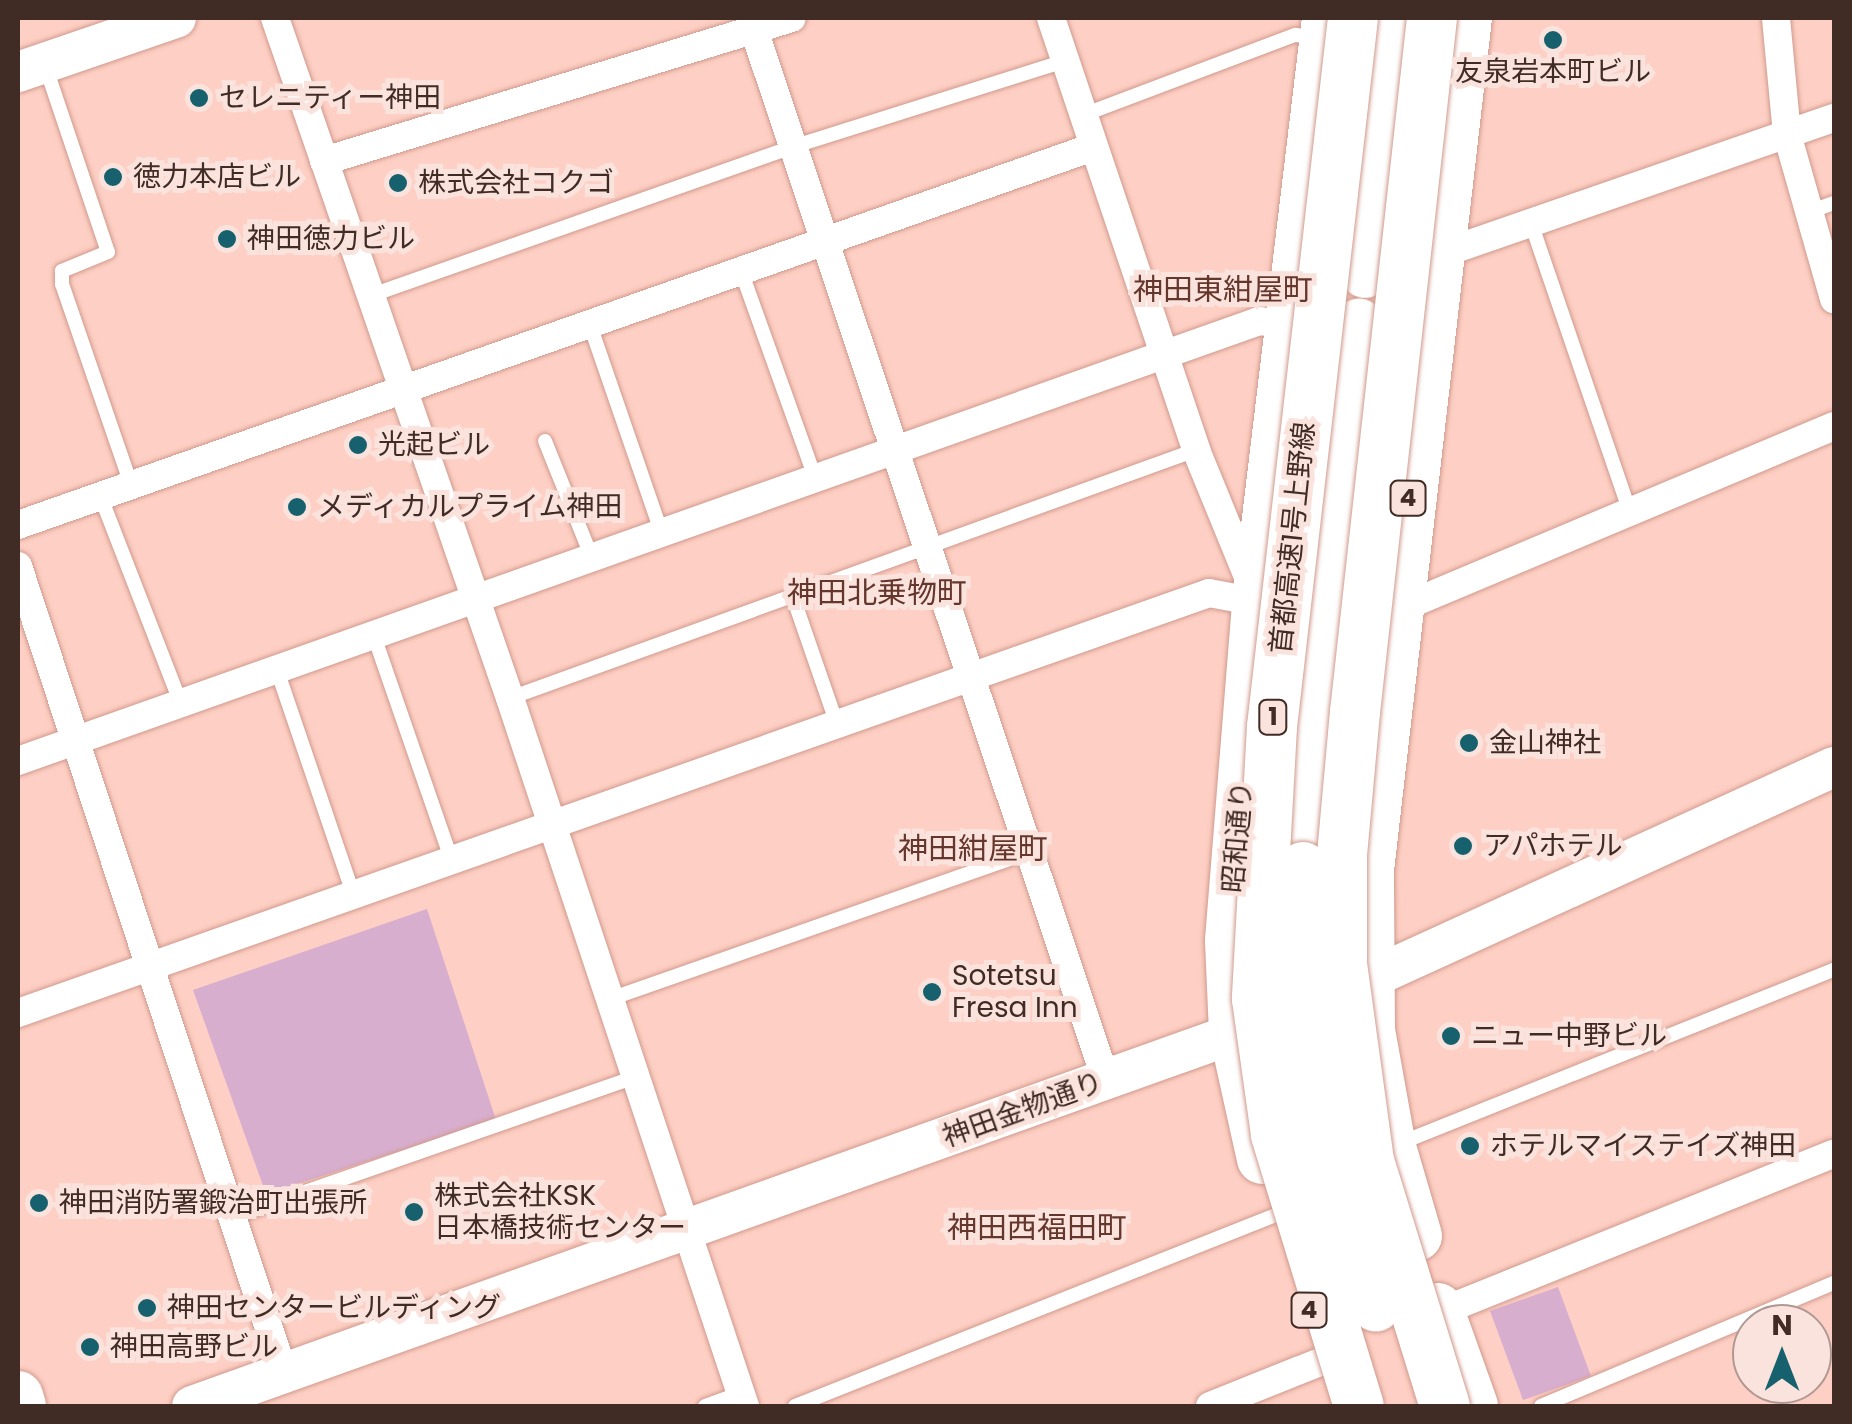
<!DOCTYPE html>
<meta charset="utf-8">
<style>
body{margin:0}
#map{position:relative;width:1852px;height:1424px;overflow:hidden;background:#fecfc4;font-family:Poppins,"Noto Sans JP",sans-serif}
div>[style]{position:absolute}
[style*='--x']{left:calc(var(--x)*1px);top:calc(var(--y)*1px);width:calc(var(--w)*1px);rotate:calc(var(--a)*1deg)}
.green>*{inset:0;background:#d8aecf}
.roads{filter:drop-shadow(0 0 2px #d09a8d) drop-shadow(0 0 2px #d09a8d)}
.lane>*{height:14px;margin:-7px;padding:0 7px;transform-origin:7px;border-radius:7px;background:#fff}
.street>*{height:28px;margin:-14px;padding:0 14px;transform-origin:14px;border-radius:14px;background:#fff}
.secondary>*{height:40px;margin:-20px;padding:0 20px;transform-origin:20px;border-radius:20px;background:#fff}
.highway>*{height:50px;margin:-25px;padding:0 25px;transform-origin:25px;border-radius:25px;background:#fff}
.bridges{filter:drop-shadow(0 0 2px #d09a8d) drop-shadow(0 0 2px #d09a8d)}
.highway-bridge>*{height:50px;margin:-25px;padding:0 25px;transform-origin:25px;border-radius:25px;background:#fff}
.dots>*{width:28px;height:28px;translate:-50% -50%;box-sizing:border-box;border:5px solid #fbe3dd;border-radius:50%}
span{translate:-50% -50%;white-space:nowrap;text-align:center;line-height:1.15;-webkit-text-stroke:10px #fbe3dd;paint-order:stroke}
.shield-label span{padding:2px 8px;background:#fbe3dd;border:2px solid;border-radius:8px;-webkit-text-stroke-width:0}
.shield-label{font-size:25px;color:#412b25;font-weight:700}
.poi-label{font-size:28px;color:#412b25}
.left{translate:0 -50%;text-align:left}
.street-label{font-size:28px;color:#412b25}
.neighbourhood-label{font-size:30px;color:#64362c}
.frame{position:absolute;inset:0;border:20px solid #412b25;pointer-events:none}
.north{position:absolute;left:1732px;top:1304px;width:100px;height:100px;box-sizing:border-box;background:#fbe3dd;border:2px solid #b19993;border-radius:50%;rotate:0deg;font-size:28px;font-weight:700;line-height:40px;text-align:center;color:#412b25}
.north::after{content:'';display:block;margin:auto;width:35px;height:45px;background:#17616f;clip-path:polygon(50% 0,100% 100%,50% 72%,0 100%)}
</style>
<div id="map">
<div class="green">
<i style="clip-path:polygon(427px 909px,496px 1120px,266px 1194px,193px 990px)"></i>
<i style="clip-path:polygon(1558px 1287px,1591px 1376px,1523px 1400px,1490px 1311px)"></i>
</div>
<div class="roads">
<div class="lane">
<i style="--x:46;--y:68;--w:194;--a:71.4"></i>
<i style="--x:108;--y:252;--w:50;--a:157.6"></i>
<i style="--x:62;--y:271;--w:13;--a:90"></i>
<i style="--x:62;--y:284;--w:212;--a:71"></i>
<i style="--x:1083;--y:115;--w:227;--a:-20.7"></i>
<i style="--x:1295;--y:35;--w:23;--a:5"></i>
<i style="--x:1809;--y:212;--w:27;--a:-20"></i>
<i style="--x:1531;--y:223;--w:305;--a:71.1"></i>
<i style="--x:740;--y:268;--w:225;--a:70.3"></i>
<i style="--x:369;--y:296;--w:448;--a:-19.4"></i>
<i style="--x:792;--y:147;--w:286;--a:-17.5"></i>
<i style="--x:589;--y:322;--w:224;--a:71"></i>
<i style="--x:545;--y:441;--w:126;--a:68.1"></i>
<i style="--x:100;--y:495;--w:224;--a:68.8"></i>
<i style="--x:794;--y:600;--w:131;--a:70.9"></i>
<i style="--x:374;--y:636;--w:235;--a:70.9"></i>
<i style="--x:277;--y:670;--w:236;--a:71.2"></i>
<i style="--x:510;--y:698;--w:729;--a:-19.88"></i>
<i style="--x:607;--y:1000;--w:447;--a:-19.3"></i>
<i style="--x:1398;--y:1144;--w:469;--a:-21.8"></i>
<i style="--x:233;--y:1217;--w:423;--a:-19.2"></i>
<i style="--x:705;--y:1406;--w:37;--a:-20"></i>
<i style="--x:795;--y:1406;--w:520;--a:-21.68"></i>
<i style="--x:1541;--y:1406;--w:318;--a:-22.8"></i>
</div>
<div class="street">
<i style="--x:275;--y:18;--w:719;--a:70.94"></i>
<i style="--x:510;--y:698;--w:746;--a:71.64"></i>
<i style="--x:750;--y:18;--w:1120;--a:71.47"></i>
<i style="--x:1051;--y:18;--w:456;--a:71.4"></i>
<i style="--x:1196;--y:450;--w:137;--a:67.7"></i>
<i style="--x:1776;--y:18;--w:117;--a:84.6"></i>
<i style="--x:1787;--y:134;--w:172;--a:74.1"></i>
<i style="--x:324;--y:161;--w:489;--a:-17"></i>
<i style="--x:1438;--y:255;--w:419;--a:-19.1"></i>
<i style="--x:18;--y:525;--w:1140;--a:-19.37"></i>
<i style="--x:18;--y:566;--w:851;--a:71.78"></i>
<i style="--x:1394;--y:611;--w:477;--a:-22.8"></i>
<i style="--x:18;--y:761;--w:1317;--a:-19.52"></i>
<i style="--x:1259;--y:321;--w:33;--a:7"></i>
<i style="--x:18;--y:1013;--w:1263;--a:-19.42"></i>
<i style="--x:1209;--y:593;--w:49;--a:10.6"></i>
<i style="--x:1440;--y:1312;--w:424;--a:-21.9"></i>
<i style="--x:1210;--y:1406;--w:124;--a:-21.8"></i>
</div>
<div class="secondary">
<i style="--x:18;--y:72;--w:167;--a:-18.9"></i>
<i style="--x:1347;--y:989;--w:535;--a:-24.51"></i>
<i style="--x:192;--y:1406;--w:1135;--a:-19.66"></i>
</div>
<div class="highway">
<i style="--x:1365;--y:273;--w:256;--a:-84.2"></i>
<i style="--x:1282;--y:680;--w:142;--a:-68.9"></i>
<i style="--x:1333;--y:548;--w:226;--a:-83.4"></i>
<i style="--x:1303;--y:867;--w:103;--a:-85"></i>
<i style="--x:1312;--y:764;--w:180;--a:-78.1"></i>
<i style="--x:1262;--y:1159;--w:129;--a:-102.5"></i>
<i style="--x:1234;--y:1033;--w:93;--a:-92.5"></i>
<i style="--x:1230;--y:940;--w:339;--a:-85.4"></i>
<i style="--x:1257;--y:602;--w:588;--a:-83.16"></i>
<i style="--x:1417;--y:1236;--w:93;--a:-106.3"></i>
<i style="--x:1391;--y:1147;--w:119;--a:-100.2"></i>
<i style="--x:1370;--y:1030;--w:160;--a:-90.4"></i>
<i style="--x:1369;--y:870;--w:858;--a:-83.44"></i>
<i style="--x:1438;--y:1308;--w:104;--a:70.3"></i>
<i style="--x:18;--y:1396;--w:10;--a:73"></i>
</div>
</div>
<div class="bridges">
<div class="highway-bridge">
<i style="--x:1353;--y:18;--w:714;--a:96.52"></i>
<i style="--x:1272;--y:727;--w:272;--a:93.2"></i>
<i style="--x:1257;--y:999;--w:137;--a:82"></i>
<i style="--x:1276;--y:1135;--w:283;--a:73"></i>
<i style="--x:1432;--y:18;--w:698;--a:96.33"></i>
<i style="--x:1355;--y:712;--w:145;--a:95.2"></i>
<i style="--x:1342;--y:856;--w:108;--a:90"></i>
<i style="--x:1342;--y:964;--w:199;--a:82.2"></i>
<i style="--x:1369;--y:1161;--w:257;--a:72.8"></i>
<i style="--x:1303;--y:867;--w:99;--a:90.6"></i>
<i style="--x:1302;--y:966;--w:133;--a:83.9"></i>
<i style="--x:1316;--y:1098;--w:217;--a:74"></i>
</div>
</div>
<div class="dots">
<i style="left:1553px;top:40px;background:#17616f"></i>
<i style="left:199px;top:98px;background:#17616f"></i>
<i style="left:113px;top:177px;background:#17616f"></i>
<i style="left:398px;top:183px;background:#17616f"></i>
<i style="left:227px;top:239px;background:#17616f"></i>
<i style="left:358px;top:445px;background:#17616f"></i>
<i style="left:297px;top:507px;background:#17616f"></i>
<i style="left:1469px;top:743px;background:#17616f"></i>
<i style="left:1463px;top:846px;background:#17616f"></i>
<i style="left:932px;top:992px;background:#17616f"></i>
<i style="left:1451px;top:1036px;background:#17616f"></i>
<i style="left:1470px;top:1146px;background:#17616f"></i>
<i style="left:39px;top:1203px;background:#17616f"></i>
<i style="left:414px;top:1212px;background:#17616f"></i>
<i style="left:147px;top:1308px;background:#17616f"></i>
<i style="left:90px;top:1347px;background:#17616f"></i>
</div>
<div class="shield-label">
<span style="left:1408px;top:498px">4</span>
<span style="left:1273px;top:717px">1</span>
<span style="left:1309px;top:1310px">4</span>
</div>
<div class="poi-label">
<span style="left:1553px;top:72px">友泉岩本町ビル</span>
<span class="left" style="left:219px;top:98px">セレニティー神田</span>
<span class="left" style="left:133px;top:177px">徳力本店ビル</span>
<span class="left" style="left:418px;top:183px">株式会社コクゴ</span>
<span class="left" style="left:247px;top:239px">神田徳力ビル</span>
<span class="left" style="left:378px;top:445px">光起ビル</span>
<span class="left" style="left:317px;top:507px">メディカルプライム神田</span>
<span class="left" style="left:1489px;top:743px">金山神社</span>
<span class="left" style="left:1483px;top:846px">アパホテル</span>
<span class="left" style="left:952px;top:992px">Sotetsu<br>Fresa Inn</span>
<span class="left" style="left:1471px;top:1036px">ニュー中野ビル</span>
<span class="left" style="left:1490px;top:1146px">ホテルマイステイズ神田</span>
<span class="left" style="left:434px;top:1212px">株式会社KSK<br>日本橋技術センター</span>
<span class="left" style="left:59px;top:1203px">神田消防署鍛治町出張所</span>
<span class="left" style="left:167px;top:1308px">神田センタービルディング</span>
<span class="left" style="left:110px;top:1347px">神田高野ビル</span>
</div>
<div class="street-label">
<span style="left:1293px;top:538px;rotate:-84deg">首都高速1号上野線</span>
<span style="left:1238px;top:837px;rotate:-85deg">昭和通り</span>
<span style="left:1023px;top:1110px;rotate:-20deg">神田金物通り</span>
</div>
<div class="neighbourhood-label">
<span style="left:1223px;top:290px">神田東紺屋町</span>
<span style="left:877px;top:593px">神田北乗物町</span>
<span style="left:973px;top:849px">神田紺屋町</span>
<span style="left:1037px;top:1228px">神田西福田町</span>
</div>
<div class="frame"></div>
<div class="north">N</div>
</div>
